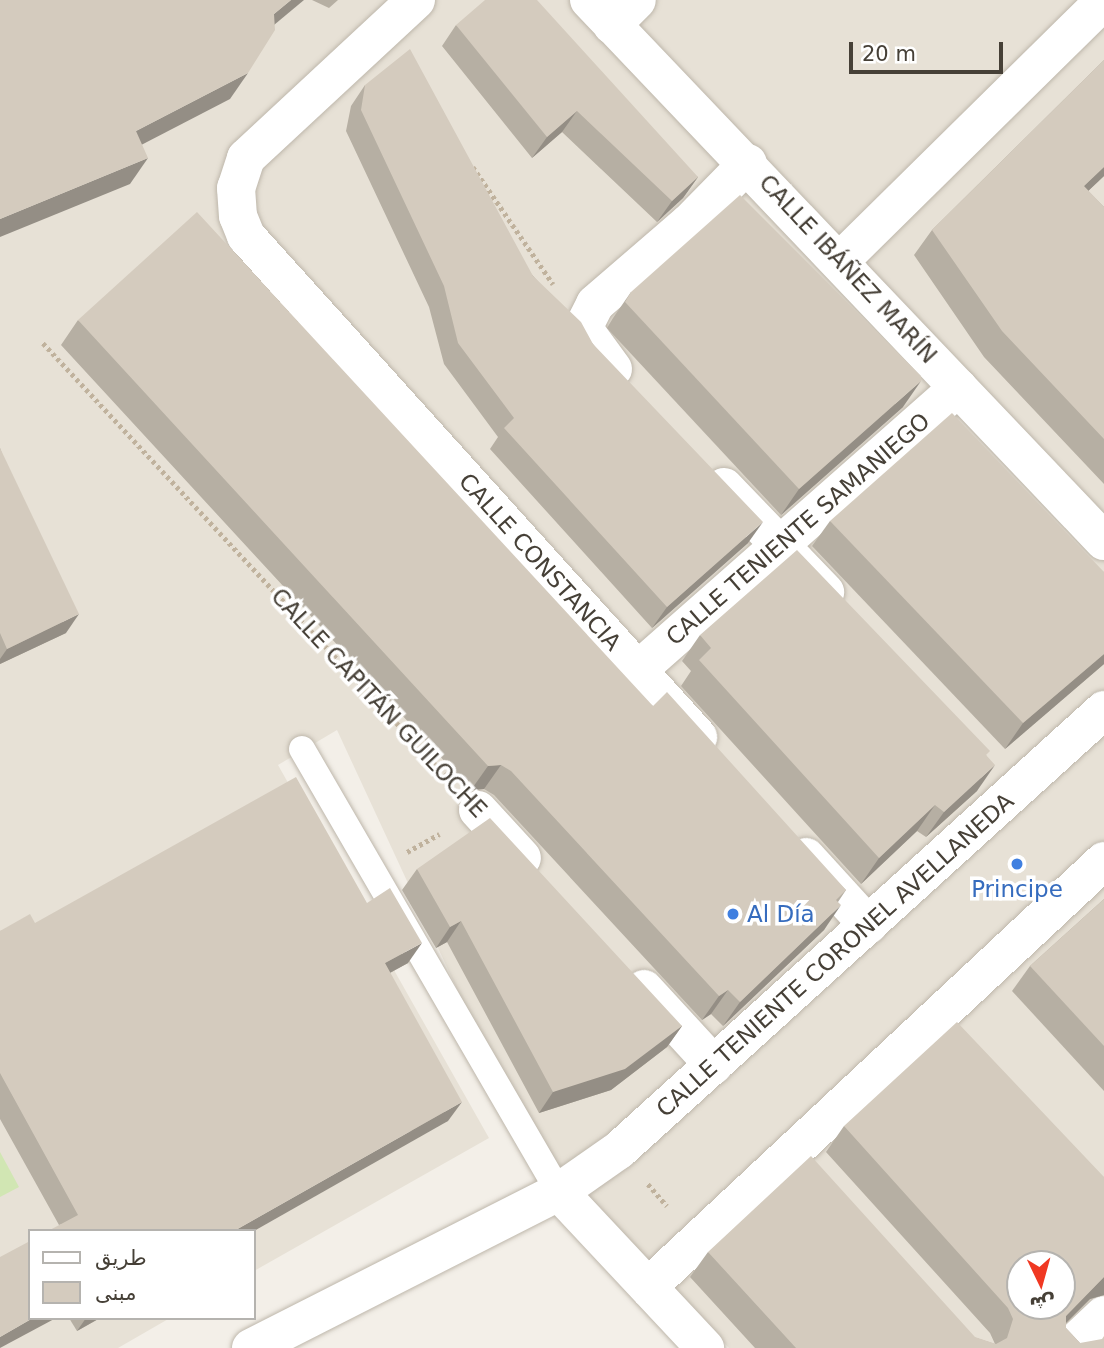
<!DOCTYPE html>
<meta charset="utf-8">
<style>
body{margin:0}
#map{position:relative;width:1104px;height:1348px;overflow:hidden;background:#f3efe8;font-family:"DejaVu Sans",Cairo,sans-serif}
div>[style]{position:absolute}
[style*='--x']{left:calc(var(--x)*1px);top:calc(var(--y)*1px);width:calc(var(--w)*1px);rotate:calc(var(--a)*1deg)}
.residential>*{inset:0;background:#e7e1d6}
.green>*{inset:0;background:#d1e6b3}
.path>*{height:4.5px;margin-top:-2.25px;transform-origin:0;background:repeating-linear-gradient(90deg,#c0b29d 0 3.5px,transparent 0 7px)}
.roads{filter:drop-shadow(0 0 2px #beb7ab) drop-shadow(0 0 2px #beb7ab)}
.lane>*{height:26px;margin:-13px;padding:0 13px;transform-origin:13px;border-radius:13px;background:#fff}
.street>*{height:38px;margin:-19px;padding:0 19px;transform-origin:19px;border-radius:19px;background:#fff}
.wall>*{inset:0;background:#b6afa3}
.shaded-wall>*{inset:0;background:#948e85}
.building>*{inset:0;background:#d4cbbe}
.dots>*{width:19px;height:19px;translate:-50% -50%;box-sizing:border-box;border:4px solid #fff;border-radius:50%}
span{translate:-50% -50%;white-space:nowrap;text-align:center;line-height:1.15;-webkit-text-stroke:7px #fff;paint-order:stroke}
.street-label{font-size:23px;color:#464037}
.shop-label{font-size:23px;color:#366cbe}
.left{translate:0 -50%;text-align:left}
.legend{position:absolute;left:28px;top:1229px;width:228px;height:91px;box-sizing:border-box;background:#fff;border:2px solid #b5b3af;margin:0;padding:9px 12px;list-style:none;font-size:21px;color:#464037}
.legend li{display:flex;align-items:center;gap:14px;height:35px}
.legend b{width:35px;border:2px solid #b5b3af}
.north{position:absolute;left:1006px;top:1250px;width:70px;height:70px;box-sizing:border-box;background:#fff;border:2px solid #b5b3af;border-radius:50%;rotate:175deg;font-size:19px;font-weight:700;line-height:28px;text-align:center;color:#464037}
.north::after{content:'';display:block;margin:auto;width:24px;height:32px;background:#f03822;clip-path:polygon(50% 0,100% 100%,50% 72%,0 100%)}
.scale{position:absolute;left:849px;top:42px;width:154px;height:32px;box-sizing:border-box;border:4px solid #464037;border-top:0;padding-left:9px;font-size:21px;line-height:24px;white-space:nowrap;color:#464037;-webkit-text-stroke:5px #fff;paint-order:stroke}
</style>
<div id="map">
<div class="residential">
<i style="clip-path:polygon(evenodd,0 0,1104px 0,1104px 1348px,729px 1348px,528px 1142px,337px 730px,278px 765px,489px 1138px,254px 1271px,254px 1231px,30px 1231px,30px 1318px,170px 1318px,118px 1348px,0 1348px,0 0,1020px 1264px,1062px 1264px,1062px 1306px,1020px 1306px,1020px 1264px)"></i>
</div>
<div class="green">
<i style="clip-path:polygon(0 1152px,19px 1187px,0 1197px)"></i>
</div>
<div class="path">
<i style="--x:473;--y:167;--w:142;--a:55.6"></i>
<i style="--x:43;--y:343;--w:594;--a:47.05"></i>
<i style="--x:407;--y:852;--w:37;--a:-29"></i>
<i style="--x:648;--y:1184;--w:29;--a:49"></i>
</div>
<div class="roads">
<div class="lane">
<i style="--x:302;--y:749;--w:512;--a:59.88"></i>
</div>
<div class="street">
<i style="--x:416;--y:0;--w:232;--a:137.1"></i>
<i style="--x:246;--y:158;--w:32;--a:108"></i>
<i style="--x:236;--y:188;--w:28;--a:86"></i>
<i style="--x:238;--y:216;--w:22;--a:68"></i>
<i style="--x:246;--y:236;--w:675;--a:47.94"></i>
<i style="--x:589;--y:0;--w:747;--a:46.41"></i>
<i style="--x:612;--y:25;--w:35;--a:-45"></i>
<i style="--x:841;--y:260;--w:369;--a:-44.6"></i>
<i style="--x:613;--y:369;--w:51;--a:-126.2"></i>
<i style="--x:583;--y:328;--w:27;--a:-63"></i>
<i style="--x:595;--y:304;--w:124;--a:-40.8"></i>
<i style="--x:689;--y:223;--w:84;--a:-45.5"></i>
<i style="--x:724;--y:487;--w:146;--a:46.1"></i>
<i style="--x:638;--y:670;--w:427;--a:-41.4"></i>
<i style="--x:478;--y:810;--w:65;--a:47.5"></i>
<i style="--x:806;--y:857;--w:92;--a:47.6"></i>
<i style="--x:644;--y:989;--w:103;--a:47.4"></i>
<i style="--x:559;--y:1192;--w:214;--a:46.9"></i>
<i style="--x:648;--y:1287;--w:624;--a:-43.05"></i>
<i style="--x:251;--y:1348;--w:345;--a:-26.9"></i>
<i style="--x:559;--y:1192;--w:73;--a:-35"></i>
<i style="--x:619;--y:1150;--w:655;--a:-42.21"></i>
<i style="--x:1069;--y:1348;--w:48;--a:-43.3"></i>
</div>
</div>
<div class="wall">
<i style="clip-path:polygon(312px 0,338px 0,329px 8px)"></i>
<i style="clip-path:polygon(456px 25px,698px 177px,683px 198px,657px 222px,562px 132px,532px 158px,442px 46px)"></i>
<i style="clip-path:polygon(1104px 60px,1104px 176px,1088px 191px,1104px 207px,1104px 484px,984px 357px,914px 255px,932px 230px)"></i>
<i style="clip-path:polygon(365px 85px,593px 344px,748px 543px,652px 628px,490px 449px,498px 437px,444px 364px,429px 307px,346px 131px,351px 106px)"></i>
<i style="clip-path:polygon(631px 292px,903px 407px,781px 515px,607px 328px,613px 318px)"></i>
<i style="clip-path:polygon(78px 320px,653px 706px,846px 890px,838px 902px,824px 930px,723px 1026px,711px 1014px,702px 1020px,494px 795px,484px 789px,471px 790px,61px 345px)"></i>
<i style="clip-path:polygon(0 448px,66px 633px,0 664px)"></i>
<i style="clip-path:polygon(830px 521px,1104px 572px,1104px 664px,1005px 749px,812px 546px)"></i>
<i style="clip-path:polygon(700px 635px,987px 756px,977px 791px,926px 837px,917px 831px,861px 884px,681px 686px,691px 671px,682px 661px)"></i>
<i style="clip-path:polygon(417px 869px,682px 1026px,667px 1047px,611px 1090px,539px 1113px,447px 942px,436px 948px,402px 890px)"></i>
<i style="clip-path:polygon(1104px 899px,1104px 1091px,1012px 991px,1030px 966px)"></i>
<i style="clip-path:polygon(367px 903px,408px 963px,390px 973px,448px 1121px,59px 1225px,0 1119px,0 931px,35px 923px)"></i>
<i style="clip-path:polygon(844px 1126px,1104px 1177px,1104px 1295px,1090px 1299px,1066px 1323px,1066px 1328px,1080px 1343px,1104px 1348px,755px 1348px,690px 1277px,708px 1252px,995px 1344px,990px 1333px,826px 1152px)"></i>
<i style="clip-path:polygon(69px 1318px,100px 1318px,77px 1331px)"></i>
</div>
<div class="shaded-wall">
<i style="clip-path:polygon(291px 0,304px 0,256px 40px,274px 14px)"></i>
<i style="clip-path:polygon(248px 73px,230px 99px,118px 157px,136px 131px)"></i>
<i style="clip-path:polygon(577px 111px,562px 132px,532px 158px,547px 137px)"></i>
<i style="clip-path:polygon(148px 158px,130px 184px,0 237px,0 219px)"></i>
<i style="clip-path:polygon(1104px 167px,1104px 176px,1066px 212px,1084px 186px)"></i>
<i style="clip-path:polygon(698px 177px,683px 198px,657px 222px,672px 201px)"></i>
<i style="clip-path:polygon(921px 381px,903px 407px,781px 515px,799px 489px)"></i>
<i style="clip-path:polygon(763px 522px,748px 543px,652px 628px,667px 607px)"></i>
<i style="clip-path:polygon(79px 614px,66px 633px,0 664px,0 659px,7px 649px)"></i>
<i style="clip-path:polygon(1104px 654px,1104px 664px,1005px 749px,1023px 723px)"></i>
<i style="clip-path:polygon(501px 765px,484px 789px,471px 790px,488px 766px)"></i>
<i style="clip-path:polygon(995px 765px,977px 791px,926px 837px,944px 812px)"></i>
<i style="clip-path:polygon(935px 805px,917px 831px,861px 884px,879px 858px)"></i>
<i style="clip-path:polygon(841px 905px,824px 930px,723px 1026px,740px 1002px)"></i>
<i style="clip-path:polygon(461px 921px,447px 942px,436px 948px,450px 927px)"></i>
<i style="clip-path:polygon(422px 943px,408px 963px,371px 983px,385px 963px)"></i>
<i style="clip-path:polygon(728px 990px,711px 1014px,702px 1020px,719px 996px)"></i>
<i style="clip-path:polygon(682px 1026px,667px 1047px,611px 1090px,539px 1113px,553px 1092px)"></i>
<i style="clip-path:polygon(462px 1102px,448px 1121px,254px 1231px,234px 1231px)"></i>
<i style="clip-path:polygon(1104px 1277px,1104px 1295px,1090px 1299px,1048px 1341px,1066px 1316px)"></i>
<i style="clip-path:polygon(33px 1318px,56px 1318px,0 1348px,0 1337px)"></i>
<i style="clip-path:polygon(86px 1318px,100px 1318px,77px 1331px)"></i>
</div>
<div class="building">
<i style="clip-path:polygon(0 0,291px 0,274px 14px,275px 30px,248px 73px,136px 131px,148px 158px,0 219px)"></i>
<i style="clip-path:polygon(485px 0,537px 0,698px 177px,672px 201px,577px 111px,547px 137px,456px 25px)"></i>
<i style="clip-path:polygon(410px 49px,533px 276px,581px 322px,593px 344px,763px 522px,667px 607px,504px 428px,514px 418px,458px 343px,444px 286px,361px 110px,365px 85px)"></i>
<i style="clip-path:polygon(1104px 60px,1104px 167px,1084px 186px,1104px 207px,1104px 439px,1002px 331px,932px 230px)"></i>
<i style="clip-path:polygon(740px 195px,921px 376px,921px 381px,799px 489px,625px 302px,631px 292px)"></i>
<i style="clip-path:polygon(197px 212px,653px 706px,667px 692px,846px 890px,836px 900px,841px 905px,740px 1002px,728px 990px,719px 996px,511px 771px,501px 765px,488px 766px,78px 320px)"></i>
<i style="clip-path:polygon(952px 413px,1104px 572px,1104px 654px,1023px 723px,830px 521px)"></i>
<i style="clip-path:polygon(0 448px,79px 614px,7px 649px,0 633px)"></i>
<i style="clip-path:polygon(797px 550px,990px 751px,986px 755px,995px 765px,944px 812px,935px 805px,879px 858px,699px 660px,711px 648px,700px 635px)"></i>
<i style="clip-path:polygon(296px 777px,367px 903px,390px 888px,422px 943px,385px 963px,462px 1102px,234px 1231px,48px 1231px,78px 1215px,0 1073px,0 931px,30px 914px,35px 923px)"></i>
<i style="clip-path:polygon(490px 818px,682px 1026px,625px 1069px,553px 1092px,461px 921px,450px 927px,417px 869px)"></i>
<i style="clip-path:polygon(1104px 899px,1104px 1046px,1030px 966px)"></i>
<i style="clip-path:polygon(evenodd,957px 1022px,1104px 1177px,1104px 1277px,1066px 1316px,1066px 1328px,1080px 1343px,1102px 1339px,1104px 1336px,1104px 1348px,796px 1348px,708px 1252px,811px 1156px,975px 1337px,996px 1344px,1007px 1338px,1013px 1319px,1008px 1308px,844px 1126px,957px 1022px,1020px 1264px,1062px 1264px,1062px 1306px,1020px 1306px,1020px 1264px)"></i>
<i style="clip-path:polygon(30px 1241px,30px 1318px,33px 1318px,0 1337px,0 1257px)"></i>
</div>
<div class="dots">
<i style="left:1017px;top:864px;background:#3f7fe0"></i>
<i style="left:733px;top:914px;background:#3f7fe0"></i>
</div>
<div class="street-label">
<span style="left:848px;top:269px;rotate:47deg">CALLE IBÁÑEZ MARÍN</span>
<span style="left:798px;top:529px;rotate:-41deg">CALLE TENIENTE SAMANIEGO</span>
<span style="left:540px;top:562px;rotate:48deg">CALLE CONSTANCIA</span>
<span style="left:379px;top:703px;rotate:47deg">CALLE CAPITÁN GUILOCHE</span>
<span style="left:835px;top:955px;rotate:-42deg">CALLE TENIENTE CORONEL AVELLANEDA</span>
</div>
<div class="shop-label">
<span style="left:1017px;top:889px">Principe</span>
<span class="left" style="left:747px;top:914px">Al Día</span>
</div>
<ul class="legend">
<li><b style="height:9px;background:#fff"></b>طريق</li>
<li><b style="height:19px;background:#d4cbbe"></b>مبنى</li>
</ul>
<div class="north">ش</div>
<div class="scale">20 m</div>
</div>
